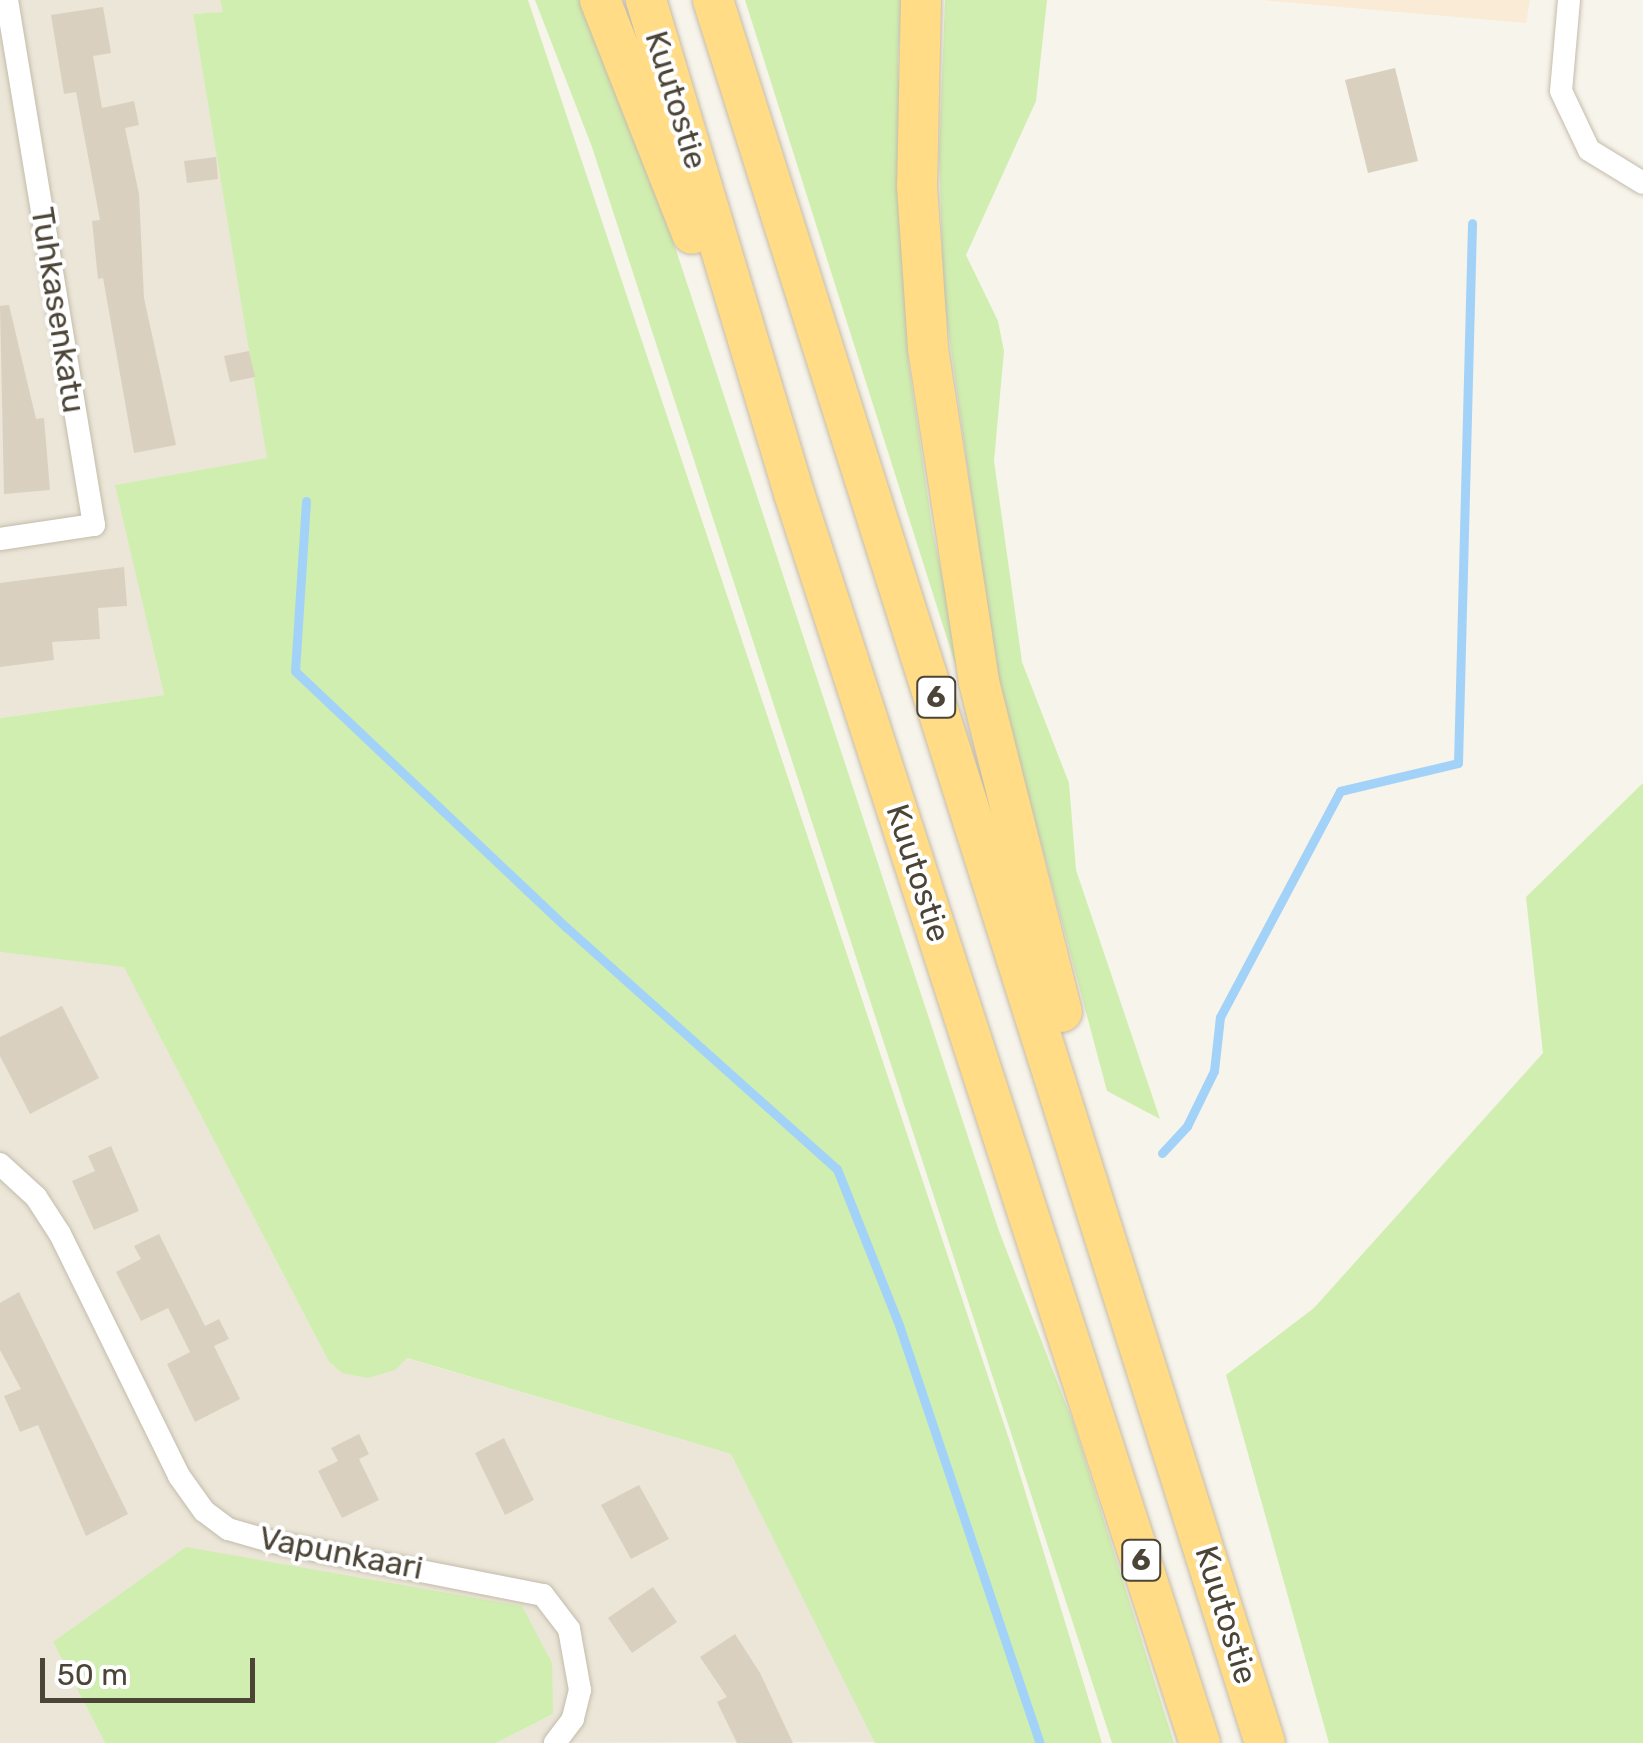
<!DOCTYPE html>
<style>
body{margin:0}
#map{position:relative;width:1643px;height:1743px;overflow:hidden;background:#f7f4eb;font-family:Rubik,sans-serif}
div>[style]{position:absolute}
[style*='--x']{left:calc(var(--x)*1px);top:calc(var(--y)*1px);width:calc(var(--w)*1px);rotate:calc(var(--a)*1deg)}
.residential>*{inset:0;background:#ebe6d8}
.commercial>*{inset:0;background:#f9ebd5}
.green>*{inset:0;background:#d0eeb0}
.stream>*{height:9px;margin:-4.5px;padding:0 4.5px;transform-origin:4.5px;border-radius:4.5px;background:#a3d2f8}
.building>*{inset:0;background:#dad0bf}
.roads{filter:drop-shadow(0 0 2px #c4bcac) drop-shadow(0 0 2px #c4bcac)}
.minor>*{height:22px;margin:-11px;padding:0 11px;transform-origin:11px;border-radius:11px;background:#fff}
.trunk>*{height:40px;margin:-20px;padding:0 20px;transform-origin:20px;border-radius:20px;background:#ffdc85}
span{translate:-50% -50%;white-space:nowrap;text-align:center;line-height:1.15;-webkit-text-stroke:8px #fff;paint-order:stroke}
.shield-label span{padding:2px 8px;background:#fff;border:2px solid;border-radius:8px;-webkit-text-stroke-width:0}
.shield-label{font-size:30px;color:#4c4537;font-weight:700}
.street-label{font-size:32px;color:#4c4537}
.scale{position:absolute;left:40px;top:1658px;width:215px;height:45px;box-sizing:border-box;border:5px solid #4c4537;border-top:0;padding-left:12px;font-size:30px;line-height:35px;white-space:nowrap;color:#4c4537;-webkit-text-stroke:8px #fff;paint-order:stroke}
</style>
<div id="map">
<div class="residential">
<i style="clip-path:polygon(0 0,220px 0,224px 12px,193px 14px,268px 458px,116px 485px,164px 695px,0 718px)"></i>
<i style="clip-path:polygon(0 952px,124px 966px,329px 1362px,342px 1373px,406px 1358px,731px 1454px,876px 1742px,496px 1743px,553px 1714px,53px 1642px,105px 1743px,0 1743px)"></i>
</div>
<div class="commercial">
<i style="clip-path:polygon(1262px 0,1530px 0,1526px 23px)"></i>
</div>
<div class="green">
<i style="clip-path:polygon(220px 0,528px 0,1010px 1442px,1102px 1743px,875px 1743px,731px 1454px,407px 1358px,395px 1370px,368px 1378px,342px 1373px,329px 1362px,124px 967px,0 952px,0 718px,164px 695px,115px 485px,267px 458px,193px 14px,223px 12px)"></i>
<i style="clip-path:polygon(535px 0,580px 0,650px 171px,999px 1231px,1074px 1425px,1174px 1743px,1112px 1743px,592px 147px)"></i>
<i style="clip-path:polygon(745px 0,902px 0,898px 59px,908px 359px,933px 532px,970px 711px)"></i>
<i style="clip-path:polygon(945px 0,1047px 0,1036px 101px,966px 255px,998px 321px,1004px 351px,994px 461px,1022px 662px,1069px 783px,1076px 870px,1160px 1119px,1107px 1091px,998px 682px,944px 300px,939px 156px)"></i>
<i style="clip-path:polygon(1643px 783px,1643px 1743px,1329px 1743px,1226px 1375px,1314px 1308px,1543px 1053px,1526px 897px)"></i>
<i style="clip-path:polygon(186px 1547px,522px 1606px,552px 1663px,553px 1714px,496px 1743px,105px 1743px,53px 1642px)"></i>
</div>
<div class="stream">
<i style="--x:306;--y:501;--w:170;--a:93.7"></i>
<i style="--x:295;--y:671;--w:373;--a:43.4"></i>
<i style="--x:566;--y:927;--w:363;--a:41.8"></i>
<i style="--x:837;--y:1169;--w:168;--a:68.3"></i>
<i style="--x:899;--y:1325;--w:441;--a:71.4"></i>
<i style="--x:1162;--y:1153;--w:37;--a:-47"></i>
<i style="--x:1187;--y:1126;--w:61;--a:-63.9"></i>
<i style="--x:1214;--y:1071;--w:54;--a:-83.7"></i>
<i style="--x:1220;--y:1017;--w:256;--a:-62"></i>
<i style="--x:1340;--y:791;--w:121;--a:-13.3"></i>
<i style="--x:1458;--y:763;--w:540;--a:-88.51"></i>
</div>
<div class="building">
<i style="clip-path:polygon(103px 7px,111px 53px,93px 56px,102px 108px,134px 101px,139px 125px,125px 128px,139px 194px,144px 298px,176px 445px,134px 453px,103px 278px,98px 279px,92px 221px,100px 220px,76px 92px,64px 94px,51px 15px)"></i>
<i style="clip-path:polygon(1395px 68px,1418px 161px,1368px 173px,1345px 80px)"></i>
<i style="clip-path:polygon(216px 157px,218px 179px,187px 183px,184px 161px)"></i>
<i style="clip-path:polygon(9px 305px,36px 419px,44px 418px,50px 490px,4px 494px,0 306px)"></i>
<i style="clip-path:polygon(249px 351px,255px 377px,230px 382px,224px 356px)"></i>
<i style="clip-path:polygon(124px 567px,127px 606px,98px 608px,100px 639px,52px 642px,54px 660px,0 667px,0 583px)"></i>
<i style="clip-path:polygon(62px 1006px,99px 1078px,30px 1114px,0 1056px,0 1037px)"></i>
<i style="clip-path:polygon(111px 1146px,139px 1211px,94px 1230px,72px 1181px,95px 1171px,88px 1156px)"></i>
<i style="clip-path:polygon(159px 1234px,205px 1326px,219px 1319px,229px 1339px,214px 1346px,240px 1399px,195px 1422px,167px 1364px,190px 1352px,168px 1308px,141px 1321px,116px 1272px,141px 1259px,134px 1246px)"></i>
<i style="clip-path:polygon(19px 1292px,128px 1514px,86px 1536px,38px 1425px,20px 1432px,4px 1396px,21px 1389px,0 1350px,0 1303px)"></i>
<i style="clip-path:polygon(359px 1434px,369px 1454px,359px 1459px,379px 1500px,342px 1518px,318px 1471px,338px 1461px,331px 1448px)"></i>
<i style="clip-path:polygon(504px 1438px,534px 1500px,505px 1515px,475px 1453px)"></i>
<i style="clip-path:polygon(639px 1485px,669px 1539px,631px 1559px,601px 1505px)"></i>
<i style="clip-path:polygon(653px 1587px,677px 1622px,632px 1653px,608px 1618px)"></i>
<i style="clip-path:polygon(735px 1634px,760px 1673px,793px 1743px,737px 1743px,717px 1702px,727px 1697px,700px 1657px)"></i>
</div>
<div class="roads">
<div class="minor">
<i style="--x:1569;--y:0;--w:91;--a:95"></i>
<i style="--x:1561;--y:91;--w:65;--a:64.6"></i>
<i style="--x:1589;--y:150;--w:63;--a:31.4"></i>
<i style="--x:0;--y:539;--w:95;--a:-8.5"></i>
<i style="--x:94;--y:525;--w:532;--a:-99.41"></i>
<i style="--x:0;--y:1164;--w:49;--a:42.5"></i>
<i style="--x:36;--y:1197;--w:44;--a:57"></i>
<i style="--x:60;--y:1234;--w:270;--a:63.8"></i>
<i style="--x:179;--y:1476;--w:43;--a:54.5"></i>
<i style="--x:204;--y:1511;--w:30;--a:37"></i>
<i style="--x:228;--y:1529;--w:47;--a:16.1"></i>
<i style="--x:273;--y:1542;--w:275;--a:11.1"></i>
<i style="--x:543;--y:1595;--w:43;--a:52.6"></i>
<i style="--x:569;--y:1629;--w:62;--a:79.8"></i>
<i style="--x:580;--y:1690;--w:30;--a:104"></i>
<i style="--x:573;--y:1719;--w:30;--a:127"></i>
</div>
<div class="trunk">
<i style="--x:600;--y:0;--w:251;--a:68.5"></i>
<i style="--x:646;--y:0;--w:515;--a:73.29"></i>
<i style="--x:794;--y:493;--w:1314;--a:72.01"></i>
<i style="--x:713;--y:0;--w:1828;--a:72.43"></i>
<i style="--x:921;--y:0;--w:186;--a:91.2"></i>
<i style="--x:917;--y:186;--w:162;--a:86.1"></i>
<i style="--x:928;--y:348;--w:338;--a:81.3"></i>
<i style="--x:979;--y:682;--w:340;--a:75.9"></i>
</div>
</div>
<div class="shield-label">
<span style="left:936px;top:697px">6</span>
<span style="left:1141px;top:1560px">6</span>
</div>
<div class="street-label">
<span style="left:676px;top:100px;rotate:73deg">Kuutostie</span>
<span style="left:58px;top:310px;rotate:81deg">Tuhkasenkatu</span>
<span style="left:918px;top:873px;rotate:72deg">Kuutostie</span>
<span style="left:341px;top:1553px;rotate:11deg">Vapunkaari</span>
<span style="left:1226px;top:1615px;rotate:73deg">Kuutostie</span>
</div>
<div class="scale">50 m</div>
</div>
